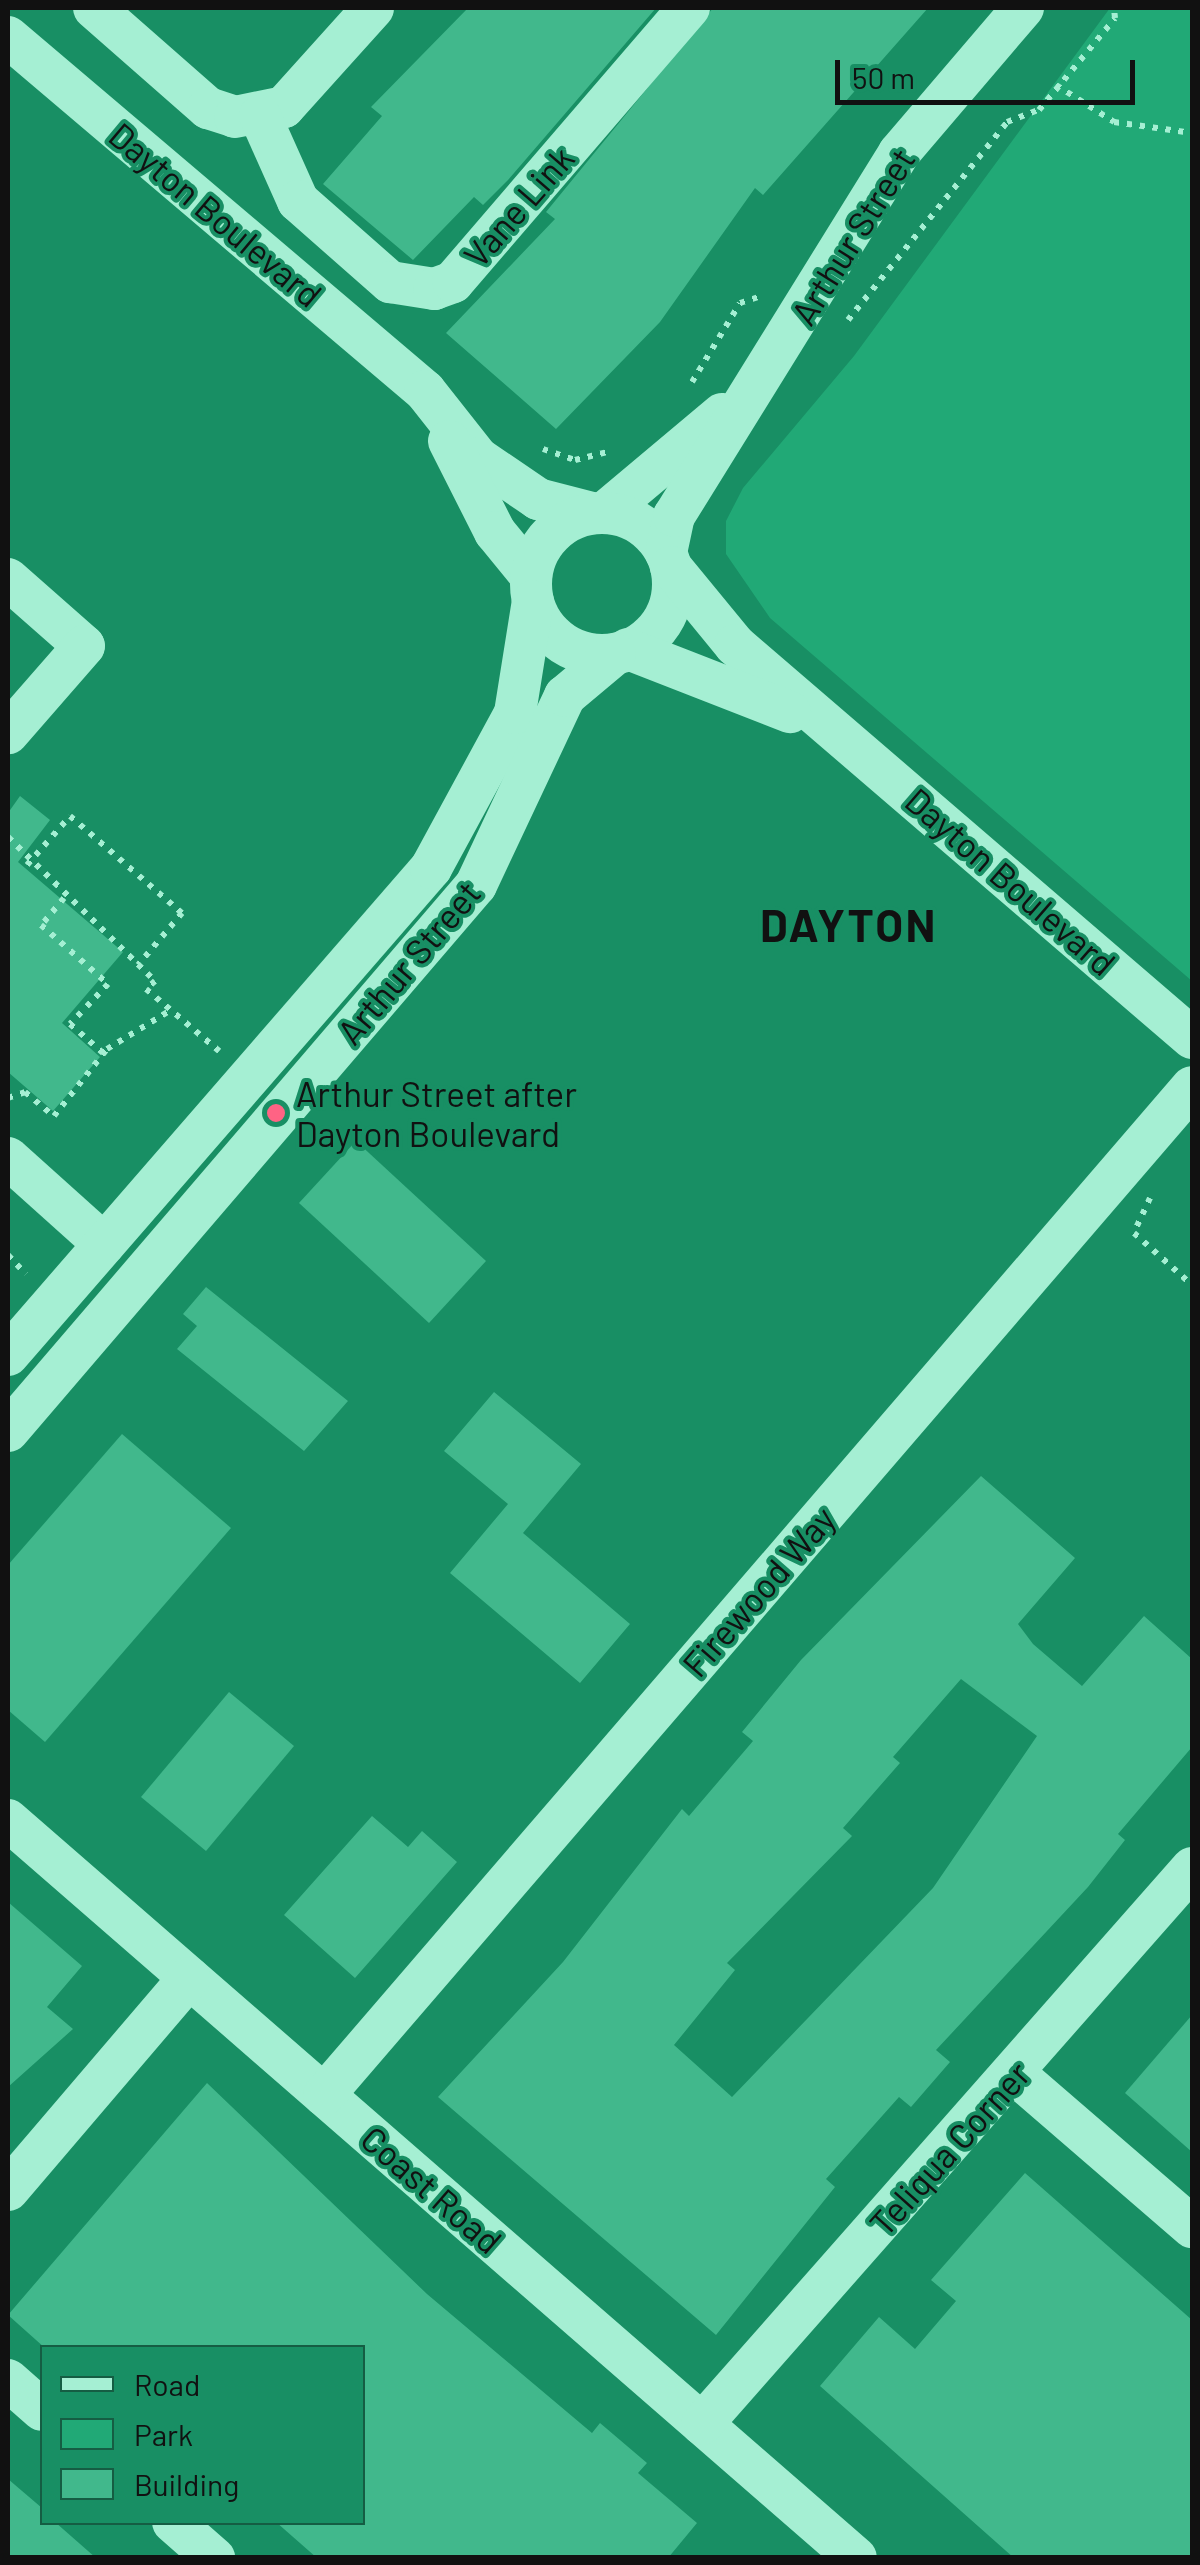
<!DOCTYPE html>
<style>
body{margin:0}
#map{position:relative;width:1200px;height:2565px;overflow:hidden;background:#188f64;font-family:Barlow,sans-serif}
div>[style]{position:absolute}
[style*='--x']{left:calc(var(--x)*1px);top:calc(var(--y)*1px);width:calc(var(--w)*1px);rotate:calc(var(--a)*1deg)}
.green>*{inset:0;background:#21a976}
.building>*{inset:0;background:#41b88c}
.path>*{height:6px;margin-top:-3px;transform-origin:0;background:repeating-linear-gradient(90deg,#a5efd3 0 5px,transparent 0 13px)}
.minor>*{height:42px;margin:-21px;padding:0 21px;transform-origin:21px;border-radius:21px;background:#a5efd3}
.minor>.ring{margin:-21px;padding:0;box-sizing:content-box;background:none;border:42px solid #a5efd3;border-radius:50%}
.dots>*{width:28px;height:28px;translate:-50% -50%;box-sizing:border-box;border:5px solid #188f64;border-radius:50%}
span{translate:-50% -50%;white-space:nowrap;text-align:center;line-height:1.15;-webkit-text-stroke:8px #188f64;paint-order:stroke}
.street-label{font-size:35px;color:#111}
.poi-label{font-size:35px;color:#111}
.left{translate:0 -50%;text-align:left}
.district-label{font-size:45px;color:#111;font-weight:700;letter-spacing:2.5px}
.frame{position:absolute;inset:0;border:10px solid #111;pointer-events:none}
.legend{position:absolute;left:40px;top:2345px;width:325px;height:180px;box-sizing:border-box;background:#188f64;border:2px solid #155d43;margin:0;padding:12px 18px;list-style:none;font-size:30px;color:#111}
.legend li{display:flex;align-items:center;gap:20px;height:50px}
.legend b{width:50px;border:2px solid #155d43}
.scale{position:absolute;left:835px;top:60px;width:300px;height:45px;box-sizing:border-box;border:5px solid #111;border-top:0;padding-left:12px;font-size:30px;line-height:35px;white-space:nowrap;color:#111;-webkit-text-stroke:8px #188f64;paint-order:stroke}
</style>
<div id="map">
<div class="green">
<i style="clip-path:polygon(1110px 8px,1192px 8px,1192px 981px,770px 618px,726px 554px,726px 521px,743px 488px,854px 356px)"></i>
</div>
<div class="building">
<i style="clip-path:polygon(468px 8px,656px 8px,508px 180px,483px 205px,474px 197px,413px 260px,323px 184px,382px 116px,371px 107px)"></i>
<i style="clip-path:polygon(713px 8px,928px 8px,763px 195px,755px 188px,660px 322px,556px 429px,446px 333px,555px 219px,546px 212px)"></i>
<i style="clip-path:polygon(20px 796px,50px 820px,18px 862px,123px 952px,62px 1023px,100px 1057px,53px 1111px,8px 1072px,8px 813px)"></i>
<i style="clip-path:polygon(356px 1141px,486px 1261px,429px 1323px,299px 1203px)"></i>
<i style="clip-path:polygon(206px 1287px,348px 1401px,304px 1451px,177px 1349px,197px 1326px,183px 1314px)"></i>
<i style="clip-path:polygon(494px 1392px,581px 1464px,523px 1533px,630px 1624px,580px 1683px,450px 1573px,508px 1504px,444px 1451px)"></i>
<i style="clip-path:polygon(122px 1434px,231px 1528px,45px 1742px,8px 1710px,8px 1565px)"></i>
<i style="clip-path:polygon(evenodd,981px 1476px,1075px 1558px,1018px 1624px,1033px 1644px,1082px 1686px,1144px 1616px,1192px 1659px,1192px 1747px,1118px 1834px,1125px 1840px,1088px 1887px,936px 2050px,950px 2062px,911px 2107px,899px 2097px,826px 2179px,835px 2187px,716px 2335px,438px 2097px,563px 1962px,682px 1809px,689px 1816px,753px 1741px,742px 1732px,801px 1660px,981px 1476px,961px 1679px,1037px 1736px,933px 1888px,732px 2097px,674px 2045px,735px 1970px,727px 1963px,852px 1836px,843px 1828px,900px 1763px,893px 1757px,961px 1679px)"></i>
<i style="clip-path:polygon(229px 1692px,294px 1746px,206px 1851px,141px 1797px)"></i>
<i style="clip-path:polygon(372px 1816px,408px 1847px,422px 1831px,457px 1862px,355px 1978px,284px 1915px)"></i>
<i style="clip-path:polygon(8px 1902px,82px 1966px,47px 2007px,73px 2029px,8px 2087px)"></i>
<i style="clip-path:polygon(1192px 2015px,1192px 2152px,1125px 2093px)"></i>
<i style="clip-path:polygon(207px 2083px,427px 2294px,592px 2433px,600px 2423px,647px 2463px,638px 2473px,697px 2523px,668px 2558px,317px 2558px,276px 2522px,362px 2522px,362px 2348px,45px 2348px,8px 2315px)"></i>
<i style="clip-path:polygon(1025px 2173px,1192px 2320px,1192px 2558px,1014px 2558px,820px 2386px,879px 2317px,915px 2349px,956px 2301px,931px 2280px)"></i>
<i style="clip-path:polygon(8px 2479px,42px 2508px,42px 2522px,55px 2522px,96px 2558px,8px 2558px)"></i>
</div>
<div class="path">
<i style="--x:1056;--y:85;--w:69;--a:32.5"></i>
<i style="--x:1114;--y:122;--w:79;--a:8"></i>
<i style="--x:848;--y:320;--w:254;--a:-51.2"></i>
<i style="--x:1007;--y:122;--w:34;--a:-21"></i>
<i style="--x:1039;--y:110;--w:119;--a:-50.4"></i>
<i style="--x:1115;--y:18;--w:10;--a:-96"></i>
<i style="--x:692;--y:382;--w:92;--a:-58.7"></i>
<i style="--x:740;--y:303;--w:25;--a:-18"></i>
<i style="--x:543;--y:449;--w:34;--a:19"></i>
<i style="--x:575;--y:460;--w:38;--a:-14"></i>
<i style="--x:8;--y:837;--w:206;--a:44.4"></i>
<i style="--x:155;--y:981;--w:12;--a:138"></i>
<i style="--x:146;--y:989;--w:96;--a:40.3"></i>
<i style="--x:27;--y:865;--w:65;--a:-48.7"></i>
<i style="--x:70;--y:816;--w:148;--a:40.9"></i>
<i style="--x:182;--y:913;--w:68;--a:130.2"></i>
<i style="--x:64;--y:898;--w:35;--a:130"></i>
<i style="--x:41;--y:925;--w:89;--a:41.4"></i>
<i style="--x:108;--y:984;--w:55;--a:133.5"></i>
<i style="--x:70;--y:1024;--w:44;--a:41.3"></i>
<i style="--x:8;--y:1098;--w:18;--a:-19"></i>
<i style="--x:25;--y:1092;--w:38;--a:40"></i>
<i style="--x:54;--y:1116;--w:85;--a:-51.7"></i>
<i style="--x:107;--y:1049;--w:75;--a:-31.4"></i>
<i style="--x:1150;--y:1198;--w:38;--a:115"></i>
<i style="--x:1134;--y:1233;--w:78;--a:41.9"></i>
<i style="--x:8;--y:1255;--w:26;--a:47"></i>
</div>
<div class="minor">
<i style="--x:94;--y:8;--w:152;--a:41.3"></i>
<i style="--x:208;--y:108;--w:28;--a:18"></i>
<i style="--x:235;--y:117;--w:50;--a:-11.5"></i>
<i style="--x:284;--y:107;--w:133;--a:-48"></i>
<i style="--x:8;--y:37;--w:547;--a:40.33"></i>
<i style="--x:425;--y:391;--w:85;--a:51.7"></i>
<i style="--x:478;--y:458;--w:73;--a:34.3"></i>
<i style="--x:538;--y:499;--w:56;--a:14.5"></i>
<i style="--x:260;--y:116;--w:93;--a:65.9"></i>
<i style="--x:298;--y:201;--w:123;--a:41.4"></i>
<i style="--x:390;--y:282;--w:45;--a:9"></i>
<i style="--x:434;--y:289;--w:20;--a:-20"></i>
<i style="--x:453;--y:282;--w:362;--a:-49.3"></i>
<i style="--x:449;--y:441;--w:102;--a:63.2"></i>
<i style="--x:495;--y:532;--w:57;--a:50.7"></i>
<i style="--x:604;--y:513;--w:154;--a:-40"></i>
<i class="ring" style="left:531px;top:513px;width:100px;height:100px"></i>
<i style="--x:666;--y:553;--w:38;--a:-78"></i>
<i style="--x:674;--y:516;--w:427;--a:-58.2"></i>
<i style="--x:899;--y:153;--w:191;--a:-49.5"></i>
<i style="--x:671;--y:567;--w:101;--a:50.6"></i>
<i style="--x:735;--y:645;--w:603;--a:40.69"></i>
<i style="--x:8;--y:579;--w:101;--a:41.4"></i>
<i style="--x:84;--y:646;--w:116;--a:131.1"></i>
<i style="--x:628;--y:649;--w:174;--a:21.3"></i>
<i style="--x:8;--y:1158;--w:129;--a:41.9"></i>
<i style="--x:8;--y:1355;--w:645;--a:-49.02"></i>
<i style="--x:431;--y:868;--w:176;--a:-61.5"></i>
<i style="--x:515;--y:713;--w:113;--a:-80.9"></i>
<i style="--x:8;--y:1431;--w:719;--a:-49.4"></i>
<i style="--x:476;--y:885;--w:209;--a:-64.8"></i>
<i style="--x:565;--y:696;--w:65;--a:-40"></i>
<i style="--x:8;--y:1820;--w:1124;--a:41.03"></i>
<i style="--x:1016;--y:2075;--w:233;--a:40.8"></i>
<i style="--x:324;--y:2095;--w:1330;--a:-49.27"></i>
<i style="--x:8;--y:2190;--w:279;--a:-49.5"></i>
<i style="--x:8;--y:2380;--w:45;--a:41.4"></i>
<i style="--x:702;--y:2424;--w:741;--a:-48.61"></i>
<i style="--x:173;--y:2522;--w:55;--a:41.3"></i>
</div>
<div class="dots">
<i style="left:276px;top:1113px;background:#ff6384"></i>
</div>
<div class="street-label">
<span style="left:518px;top:206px;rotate:-49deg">Vane Link</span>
<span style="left:216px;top:214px;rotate:40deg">Dayton Boulevard</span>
<span style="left:852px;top:236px;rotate:-58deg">Arthur Street</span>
<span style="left:1011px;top:881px;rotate:41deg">Dayton Boulevard</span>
<span style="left:408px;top:962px;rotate:-50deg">Arthur Street</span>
<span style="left:758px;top:1591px;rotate:-49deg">Firewood Way</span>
<span style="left:949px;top:2148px;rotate:-48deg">Teliqua Corner</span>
<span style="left:432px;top:2189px;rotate:41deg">Coast Road</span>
</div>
<div class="poi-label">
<span class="left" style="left:296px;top:1113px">Arthur Street after<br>Dayton Boulevard</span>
</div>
<div class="district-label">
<span style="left:849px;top:925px">DAYTON</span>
</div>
<div class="frame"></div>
<ul class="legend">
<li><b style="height:12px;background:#a5efd3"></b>Road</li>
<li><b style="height:28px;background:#21a976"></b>Park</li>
<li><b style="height:28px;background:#41b88c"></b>Building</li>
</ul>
<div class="scale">50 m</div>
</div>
